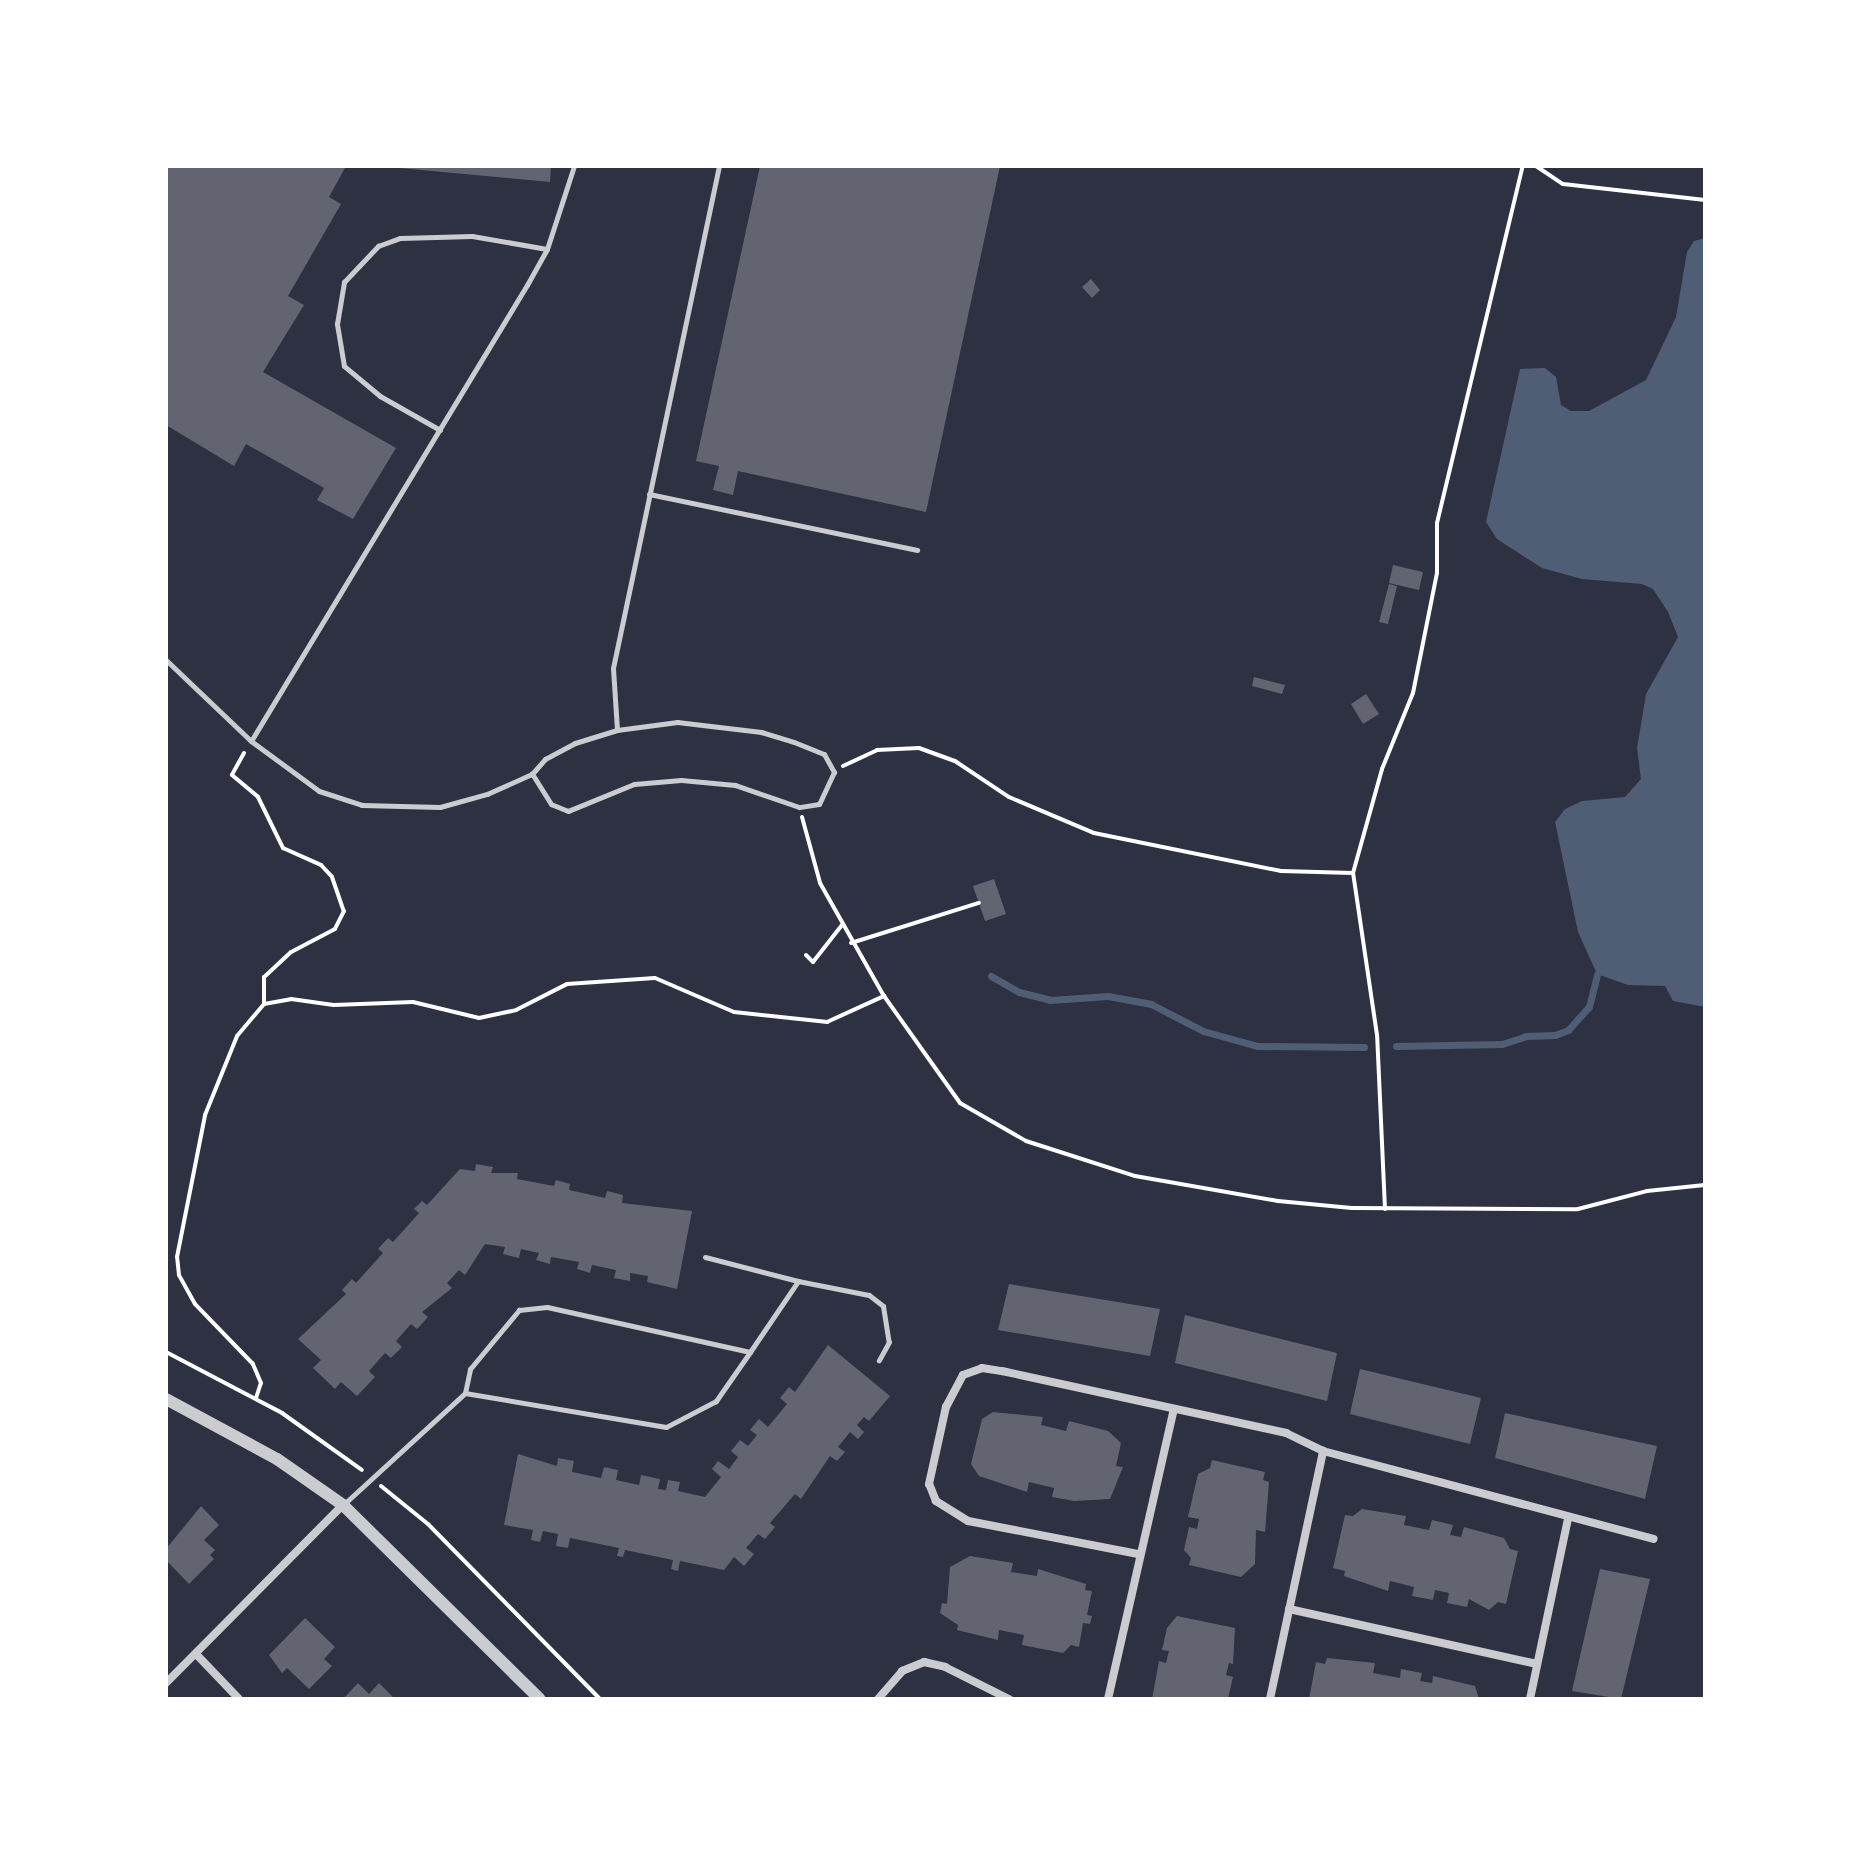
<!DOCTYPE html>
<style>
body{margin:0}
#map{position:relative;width:1871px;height:1865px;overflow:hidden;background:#2d3142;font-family:Manrope,sans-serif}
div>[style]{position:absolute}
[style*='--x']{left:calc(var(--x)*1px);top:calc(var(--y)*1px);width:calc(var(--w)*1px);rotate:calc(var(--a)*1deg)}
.water>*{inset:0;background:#4f5d75}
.stream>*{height:7px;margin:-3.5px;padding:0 3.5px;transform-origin:3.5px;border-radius:3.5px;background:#4f5d75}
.building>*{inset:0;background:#626471}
.path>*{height:4px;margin:-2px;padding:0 2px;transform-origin:2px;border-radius:2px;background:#fff}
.service>*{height:5px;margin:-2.5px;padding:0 2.5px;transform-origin:2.5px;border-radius:2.5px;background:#caccd0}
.minor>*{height:8px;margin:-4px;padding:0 4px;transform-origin:4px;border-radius:4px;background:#caccd0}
.tertiary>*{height:12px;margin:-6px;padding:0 6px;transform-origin:6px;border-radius:6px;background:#caccd0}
span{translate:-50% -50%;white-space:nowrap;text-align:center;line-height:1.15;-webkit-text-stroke:8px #fff;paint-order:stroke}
.frame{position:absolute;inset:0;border:168px solid #fff;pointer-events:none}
</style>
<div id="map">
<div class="water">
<i style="clip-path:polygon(1705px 238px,1705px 1007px,1673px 1001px,1665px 986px,1628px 985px,1597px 974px,1578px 932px,1555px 822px,1565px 809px,1582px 801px,1625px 797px,1641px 779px,1637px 748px,1646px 694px,1678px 637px,1668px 612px,1653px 589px,1642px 584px,1582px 579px,1542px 568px,1497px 539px,1486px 522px,1520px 369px,1545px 368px,1556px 377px,1561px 405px,1571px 411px,1589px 411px,1646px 380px,1676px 317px,1687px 252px,1694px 241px)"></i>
</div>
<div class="stream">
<i style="--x:991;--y:976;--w:32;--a:30"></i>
<i style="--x:1019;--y:992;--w:32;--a:14"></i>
<i style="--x:1050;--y:1000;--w:58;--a:-3.9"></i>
<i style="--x:1108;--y:996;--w:44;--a:10.5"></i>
<i style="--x:1151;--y:1004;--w:59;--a:27.4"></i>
<i style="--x:1203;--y:1031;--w:56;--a:15.5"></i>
<i style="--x:1257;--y:1046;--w:107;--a:0.5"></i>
<i style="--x:1396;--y:1046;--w:106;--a:-1.1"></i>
<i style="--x:1502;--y:1044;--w:25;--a:-18"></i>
<i style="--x:1526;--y:1036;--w:29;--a:-2"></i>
<i style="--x:1555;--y:1035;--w:14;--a:-21"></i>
<i style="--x:1568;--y:1030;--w:31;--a:-48"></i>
<i style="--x:1589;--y:1007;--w:34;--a:-76"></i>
</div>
<div class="building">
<i style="clip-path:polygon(166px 166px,346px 166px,329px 197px,341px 204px,288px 296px,304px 305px,263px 372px,396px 448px,353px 519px,317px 500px,324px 488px,246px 444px,234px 466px,166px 425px)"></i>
<i style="clip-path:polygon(378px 166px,551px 166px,550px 182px)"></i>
<i style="clip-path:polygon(760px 166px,1000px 166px,926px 512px,738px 471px,733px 495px,713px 490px,719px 466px,696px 461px)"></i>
<i style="clip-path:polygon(1091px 279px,1100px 290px,1092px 298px,1082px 287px)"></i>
<i style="clip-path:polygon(1393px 565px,1423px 572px,1419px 590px,1389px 583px)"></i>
<i style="clip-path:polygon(1389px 584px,1397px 586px,1388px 624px,1379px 622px)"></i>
<i style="clip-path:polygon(1254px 677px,1285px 685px,1282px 694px,1252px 686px)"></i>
<i style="clip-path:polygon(1366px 694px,1379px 714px,1363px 724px,1351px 704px)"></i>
<i style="clip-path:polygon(994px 879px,1006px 914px,985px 921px,973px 886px)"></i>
<i style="clip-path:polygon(476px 1164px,493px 1167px,491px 1173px,518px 1173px,517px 1179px,554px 1186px,556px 1180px,570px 1184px,569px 1190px,605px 1198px,607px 1191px,623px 1195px,622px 1203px,692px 1211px,677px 1289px,647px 1282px,648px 1276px,630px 1273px,630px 1281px,614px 1278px,616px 1270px,592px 1265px,590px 1273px,577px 1269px,579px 1262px,551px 1257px,550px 1264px,536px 1260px,539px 1253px,521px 1249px,519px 1258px,503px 1254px,505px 1247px,485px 1244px,465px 1275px,459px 1270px,447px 1283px,452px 1288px,422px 1312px,428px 1317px,417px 1329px,411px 1324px,396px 1341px,402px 1347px,391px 1358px,385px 1353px,369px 1371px,375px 1377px,357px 1396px,341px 1382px,335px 1389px,313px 1368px,321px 1360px,298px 1339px,346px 1294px,342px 1290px,352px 1279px,356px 1283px,383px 1253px,378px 1249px,388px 1238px,393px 1242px,419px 1213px,414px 1209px,422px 1201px,427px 1205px,460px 1169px,475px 1171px)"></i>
<i style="clip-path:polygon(1009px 1284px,1160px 1309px,1150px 1356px,998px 1330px)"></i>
<i style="clip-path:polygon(1185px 1315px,1337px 1353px,1327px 1401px,1175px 1363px)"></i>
<i style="clip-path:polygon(828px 1345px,890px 1396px,869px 1421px,864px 1417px,857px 1425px,864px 1432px,858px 1439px,850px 1432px,838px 1447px,845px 1452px,837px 1461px,830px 1456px,801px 1499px,795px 1494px,770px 1523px,775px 1527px,765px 1539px,758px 1534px,746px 1548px,754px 1554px,744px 1566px,734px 1557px,724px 1570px,680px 1561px,678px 1571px,671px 1569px,673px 1560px,625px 1550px,623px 1557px,617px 1556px,619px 1548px,570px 1538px,568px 1548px,556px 1546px,558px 1534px,543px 1531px,540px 1542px,531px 1540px,533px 1530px,504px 1525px,518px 1454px,557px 1466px,558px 1458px,574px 1461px,572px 1472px,601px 1478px,604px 1467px,618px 1470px,616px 1480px,639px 1485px,641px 1475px,660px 1479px,658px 1489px,666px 1490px,668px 1480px,680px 1482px,678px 1491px,705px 1497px,721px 1477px,712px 1469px,718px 1461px,729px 1469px,738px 1457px,731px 1451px,740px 1440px,748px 1446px,757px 1435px,750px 1430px,759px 1419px,768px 1427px,787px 1404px,780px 1398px,789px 1387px,795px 1392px)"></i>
<i style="clip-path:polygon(1360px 1369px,1481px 1398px,1470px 1444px,1350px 1414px)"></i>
<i style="clip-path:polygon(993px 1412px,1043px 1417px,1041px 1425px,1066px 1431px,1069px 1421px,1108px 1431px,1121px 1443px,1116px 1466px,1123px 1467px,1110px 1499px,1074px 1501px,1052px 1497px,1054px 1488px,1029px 1482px,1027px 1492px,979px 1476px,971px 1464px,982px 1419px)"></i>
<i style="clip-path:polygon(1505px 1413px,1657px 1446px,1645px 1499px,1495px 1458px)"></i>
<i style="clip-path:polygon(1212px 1460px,1265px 1472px,1263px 1480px,1269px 1482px,1265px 1532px,1256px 1530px,1255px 1564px,1241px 1577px,1189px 1565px,1191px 1558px,1184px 1550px,1189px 1527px,1197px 1529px,1199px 1519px,1188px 1517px,1198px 1474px,1210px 1468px)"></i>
<i style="clip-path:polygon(201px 1506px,219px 1525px,204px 1540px,215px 1550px,210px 1555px,214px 1559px,189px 1584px,166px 1560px,166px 1549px)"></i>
<i style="clip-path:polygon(1362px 1509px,1406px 1516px,1404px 1525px,1429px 1530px,1432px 1520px,1453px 1525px,1450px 1535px,1461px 1537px,1464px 1527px,1504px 1538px,1510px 1549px,1518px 1551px,1506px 1604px,1498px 1602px,1489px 1610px,1469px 1599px,1467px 1607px,1447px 1603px,1449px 1593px,1435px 1590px,1433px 1600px,1412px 1596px,1414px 1587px,1390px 1581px,1388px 1591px,1344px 1576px,1345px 1571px,1333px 1568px,1345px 1515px,1353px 1516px)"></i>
<i style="clip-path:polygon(970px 1556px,1013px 1563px,1011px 1572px,1037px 1576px,1038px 1569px,1086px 1584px,1085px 1590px,1092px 1591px,1087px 1615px,1092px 1616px,1090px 1624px,1083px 1623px,1079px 1647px,1071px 1645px,1063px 1653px,1022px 1645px,1024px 1635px,999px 1630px,998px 1640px,957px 1630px,958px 1625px,940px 1613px,942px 1603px,947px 1604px,950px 1567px)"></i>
<i style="clip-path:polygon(1600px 1569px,1650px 1579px,1621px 1699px,1572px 1691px)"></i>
<i style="clip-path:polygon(1177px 1616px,1235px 1628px,1233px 1664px,1229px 1663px,1226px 1675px,1233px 1677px,1228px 1699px,1152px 1699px,1159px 1661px,1166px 1663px,1169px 1651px,1162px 1650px,1167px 1628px)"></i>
<i style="clip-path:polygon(305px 1618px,335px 1647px,324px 1659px,332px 1666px,309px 1689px,287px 1668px,282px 1673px,269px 1655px)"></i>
<i style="clip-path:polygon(1327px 1658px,1375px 1663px,1373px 1673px,1400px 1678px,1401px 1669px,1422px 1673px,1420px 1681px,1432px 1683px,1433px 1676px,1475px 1686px,1479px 1699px,1309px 1699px,1316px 1662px,1325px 1664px)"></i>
<i style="clip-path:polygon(358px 1683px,369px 1694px,379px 1683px,395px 1699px,343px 1699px)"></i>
</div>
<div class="path">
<i style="--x:1536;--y:166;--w:32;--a:34"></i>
<i style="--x:1563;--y:184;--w:143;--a:6.4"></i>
<i style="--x:244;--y:753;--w:25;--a:119"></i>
<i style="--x:232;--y:775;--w:34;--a:40"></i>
<i style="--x:258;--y:797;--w:57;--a:63.9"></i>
<i style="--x:283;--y:848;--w:42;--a:24.1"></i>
<i style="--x:321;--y:865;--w:16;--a:47"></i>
<i style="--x:332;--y:877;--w:36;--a:71"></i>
<i style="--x:344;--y:911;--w:20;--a:117"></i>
<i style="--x:335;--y:929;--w:50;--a:152.4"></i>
<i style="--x:291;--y:952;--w:37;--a:137"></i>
<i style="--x:264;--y:977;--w:27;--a:90"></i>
<i style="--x:843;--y:766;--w:38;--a:-25"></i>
<i style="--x:877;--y:750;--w:42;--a:-2.7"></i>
<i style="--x:919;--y:748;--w:38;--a:20"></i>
<i style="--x:955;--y:761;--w:65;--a:33.7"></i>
<i style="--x:1009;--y:797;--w:92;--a:23"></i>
<i style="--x:1094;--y:833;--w:191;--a:11.5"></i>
<i style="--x:1281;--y:871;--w:72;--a:1.6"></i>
<i style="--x:802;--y:817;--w:68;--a:74.7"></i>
<i style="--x:820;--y:883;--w:130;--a:60.5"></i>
<i style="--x:884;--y:996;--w:131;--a:54.6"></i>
<i style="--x:960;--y:1103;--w:76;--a:29.9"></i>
<i style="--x:1026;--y:1141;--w:114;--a:17.8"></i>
<i style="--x:1135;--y:1176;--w:145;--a:9.9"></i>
<i style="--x:1278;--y:1201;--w:74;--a:5.4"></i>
<i style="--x:1352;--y:1208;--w:226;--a:0.3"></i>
<i style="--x:1578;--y:1209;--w:71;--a:-14.6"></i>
<i style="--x:1647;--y:1191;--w:58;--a:-5.9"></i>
<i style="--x:851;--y:943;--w:134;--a:-17.4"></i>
<i style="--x:806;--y:955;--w:10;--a:45"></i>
<i style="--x:813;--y:962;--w:47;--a:-51.9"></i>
<i style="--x:1385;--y:1209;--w:174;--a:-92.6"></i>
<i style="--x:1377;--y:1035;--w:164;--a:-98.4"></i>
<i style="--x:1353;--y:873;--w:108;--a:-74.4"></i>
<i style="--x:1382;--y:769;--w:82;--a:-67.8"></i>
<i style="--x:1413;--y:693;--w:122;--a:-78.7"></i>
<i style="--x:1437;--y:573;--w:50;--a:-90"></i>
<i style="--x:1437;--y:523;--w:367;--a:-76.5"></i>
<i style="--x:166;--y:1352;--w:131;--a:27.7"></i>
<i style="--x:282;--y:1413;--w:98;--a:35.5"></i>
<i style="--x:256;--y:1398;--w:16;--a:-72"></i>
<i style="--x:261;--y:1383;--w:21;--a:-113"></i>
<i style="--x:253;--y:1364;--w:83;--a:-134"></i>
<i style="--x:195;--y:1304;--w:33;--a:-119"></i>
<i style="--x:179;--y:1275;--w:18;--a:-96"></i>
<i style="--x:177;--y:1257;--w:145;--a:-78.8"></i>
<i style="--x:205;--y:1115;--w:85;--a:-67.9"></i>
<i style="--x:237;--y:1036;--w:42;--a:-49.8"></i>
<i style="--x:264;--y:1004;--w:27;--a:-10"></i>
<i style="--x:291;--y:999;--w:43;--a:7.9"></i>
<i style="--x:334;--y:1005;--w:79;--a:-2.2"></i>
<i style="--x:413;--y:1002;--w:68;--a:13.6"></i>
<i style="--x:479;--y:1018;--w:38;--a:-12"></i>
<i style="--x:516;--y:1010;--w:57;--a:-27"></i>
<i style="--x:567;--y:984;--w:88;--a:-3.9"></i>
<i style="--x:655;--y:978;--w:86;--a:23.3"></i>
<i style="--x:734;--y:1012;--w:94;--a:6.1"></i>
<i style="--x:827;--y:1022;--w:63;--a:-24.5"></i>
<i style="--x:381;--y:1486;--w:60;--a:39"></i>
<i style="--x:428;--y:1524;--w:245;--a:45.5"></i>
</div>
<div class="service">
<i style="--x:440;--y:430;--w:69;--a:-150.5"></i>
<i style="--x:380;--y:396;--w:47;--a:-140.2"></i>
<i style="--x:344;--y:366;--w:43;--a:-99.5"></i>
<i style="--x:337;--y:324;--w:43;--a:-80.5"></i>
<i style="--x:344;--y:282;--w:50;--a:-46.6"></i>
<i style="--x:378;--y:246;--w:23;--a:-20"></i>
<i style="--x:400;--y:238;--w:72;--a:-1.6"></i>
<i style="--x:472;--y:236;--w:76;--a:9.8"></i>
<i style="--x:649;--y:494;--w:274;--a:11.8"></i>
<i style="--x:166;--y:660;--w:117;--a:43.6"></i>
<i style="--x:251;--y:741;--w:84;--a:36.3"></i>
<i style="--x:319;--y:791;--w:45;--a:18"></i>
<i style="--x:362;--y:805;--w:78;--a:1.5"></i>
<i style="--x:440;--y:807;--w:49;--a:-15.5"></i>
<i style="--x:487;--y:794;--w:49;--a:-24"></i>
<i style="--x:532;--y:774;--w:20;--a:-49"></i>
<i style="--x:545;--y:759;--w:34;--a:-28"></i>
<i style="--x:575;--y:743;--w:44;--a:-17.2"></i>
<i style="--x:617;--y:730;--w:61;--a:-7.6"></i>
<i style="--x:677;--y:722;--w:85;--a:6.8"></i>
<i style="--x:761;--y:732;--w:34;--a:17"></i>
<i style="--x:794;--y:742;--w:32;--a:22"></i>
<i style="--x:824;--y:754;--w:21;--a:61"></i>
<i style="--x:834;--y:772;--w:35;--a:115"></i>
<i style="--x:819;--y:804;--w:20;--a:171"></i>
<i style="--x:799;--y:807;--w:68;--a:-161"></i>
<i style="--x:735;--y:785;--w:54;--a:-174.7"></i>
<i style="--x:681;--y:780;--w:47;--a:175.1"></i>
<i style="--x:634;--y:784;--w:71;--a:157.8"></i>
<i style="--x:568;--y:811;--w:18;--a:-158"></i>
<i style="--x:551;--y:804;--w:36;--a:-122"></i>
<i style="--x:617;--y:730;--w:62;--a:-93.7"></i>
<i style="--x:613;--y:668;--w:513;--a:-78.08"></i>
<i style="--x:251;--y:741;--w:533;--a:-58.82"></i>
<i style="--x:527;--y:285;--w:41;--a:-60.9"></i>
<i style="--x:547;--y:249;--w:87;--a:-72"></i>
<i style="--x:705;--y:1257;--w:96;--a:14.5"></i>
<i style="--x:750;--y:1352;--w:86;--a:-55.9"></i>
<i style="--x:798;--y:1281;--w:72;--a:11.2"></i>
<i style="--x:869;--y:1295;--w:18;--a:38"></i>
<i style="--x:883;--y:1306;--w:36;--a:81"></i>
<i style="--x:889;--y:1342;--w:21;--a:119"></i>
<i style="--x:344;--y:1504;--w:164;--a:-42.5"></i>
<i style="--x:465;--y:1393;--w:25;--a:-78"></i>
<i style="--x:470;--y:1369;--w:77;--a:-50.3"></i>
<i style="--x:519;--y:1310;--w:28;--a:-6"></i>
<i style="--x:547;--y:1307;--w:208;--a:12.5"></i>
<i style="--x:750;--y:1352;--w:60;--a:124.8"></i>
<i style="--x:716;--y:1401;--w:56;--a:152.5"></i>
<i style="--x:666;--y:1427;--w:204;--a:-170.4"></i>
</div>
<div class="minor">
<i style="--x:1138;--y:1554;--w:173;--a:-169"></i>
<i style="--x:968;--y:1521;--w:38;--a:-148"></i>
<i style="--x:936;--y:1501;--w:18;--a:-112"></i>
<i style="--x:929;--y:1484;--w:79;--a:-77.6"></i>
<i style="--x:946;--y:1407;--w:36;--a:-62"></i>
<i style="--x:963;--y:1375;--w:20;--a:-20"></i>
<i style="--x:982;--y:1368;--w:20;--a:9"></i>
<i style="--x:1002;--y:1371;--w:291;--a:12.3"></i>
<i style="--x:1286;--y:1433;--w:41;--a:25.9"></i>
<i style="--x:1323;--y:1451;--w:342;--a:14.9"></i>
<i style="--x:1289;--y:1609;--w:254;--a:12.5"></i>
<i style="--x:196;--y:1654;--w:62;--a:46.3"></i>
<i style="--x:166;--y:1683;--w:251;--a:-45.2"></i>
<i style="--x:878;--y:1699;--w:37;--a:-49"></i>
<i style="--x:902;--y:1671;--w:24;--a:-22"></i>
<i style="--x:924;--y:1662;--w:22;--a:13"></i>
<i style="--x:945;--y:1667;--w:72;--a:26.6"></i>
<i style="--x:1108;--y:1699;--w:297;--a:-77.2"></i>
<i style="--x:1270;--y:1699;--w:254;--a:-77.9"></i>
<i style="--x:1530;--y:1699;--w:184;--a:-78.1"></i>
</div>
<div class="tertiary">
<i style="--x:166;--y:1399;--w:126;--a:28.4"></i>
<i style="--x:277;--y:1459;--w:80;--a:34.9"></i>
<i style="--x:343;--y:1505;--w:276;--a:44.6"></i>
</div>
<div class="frame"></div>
</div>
